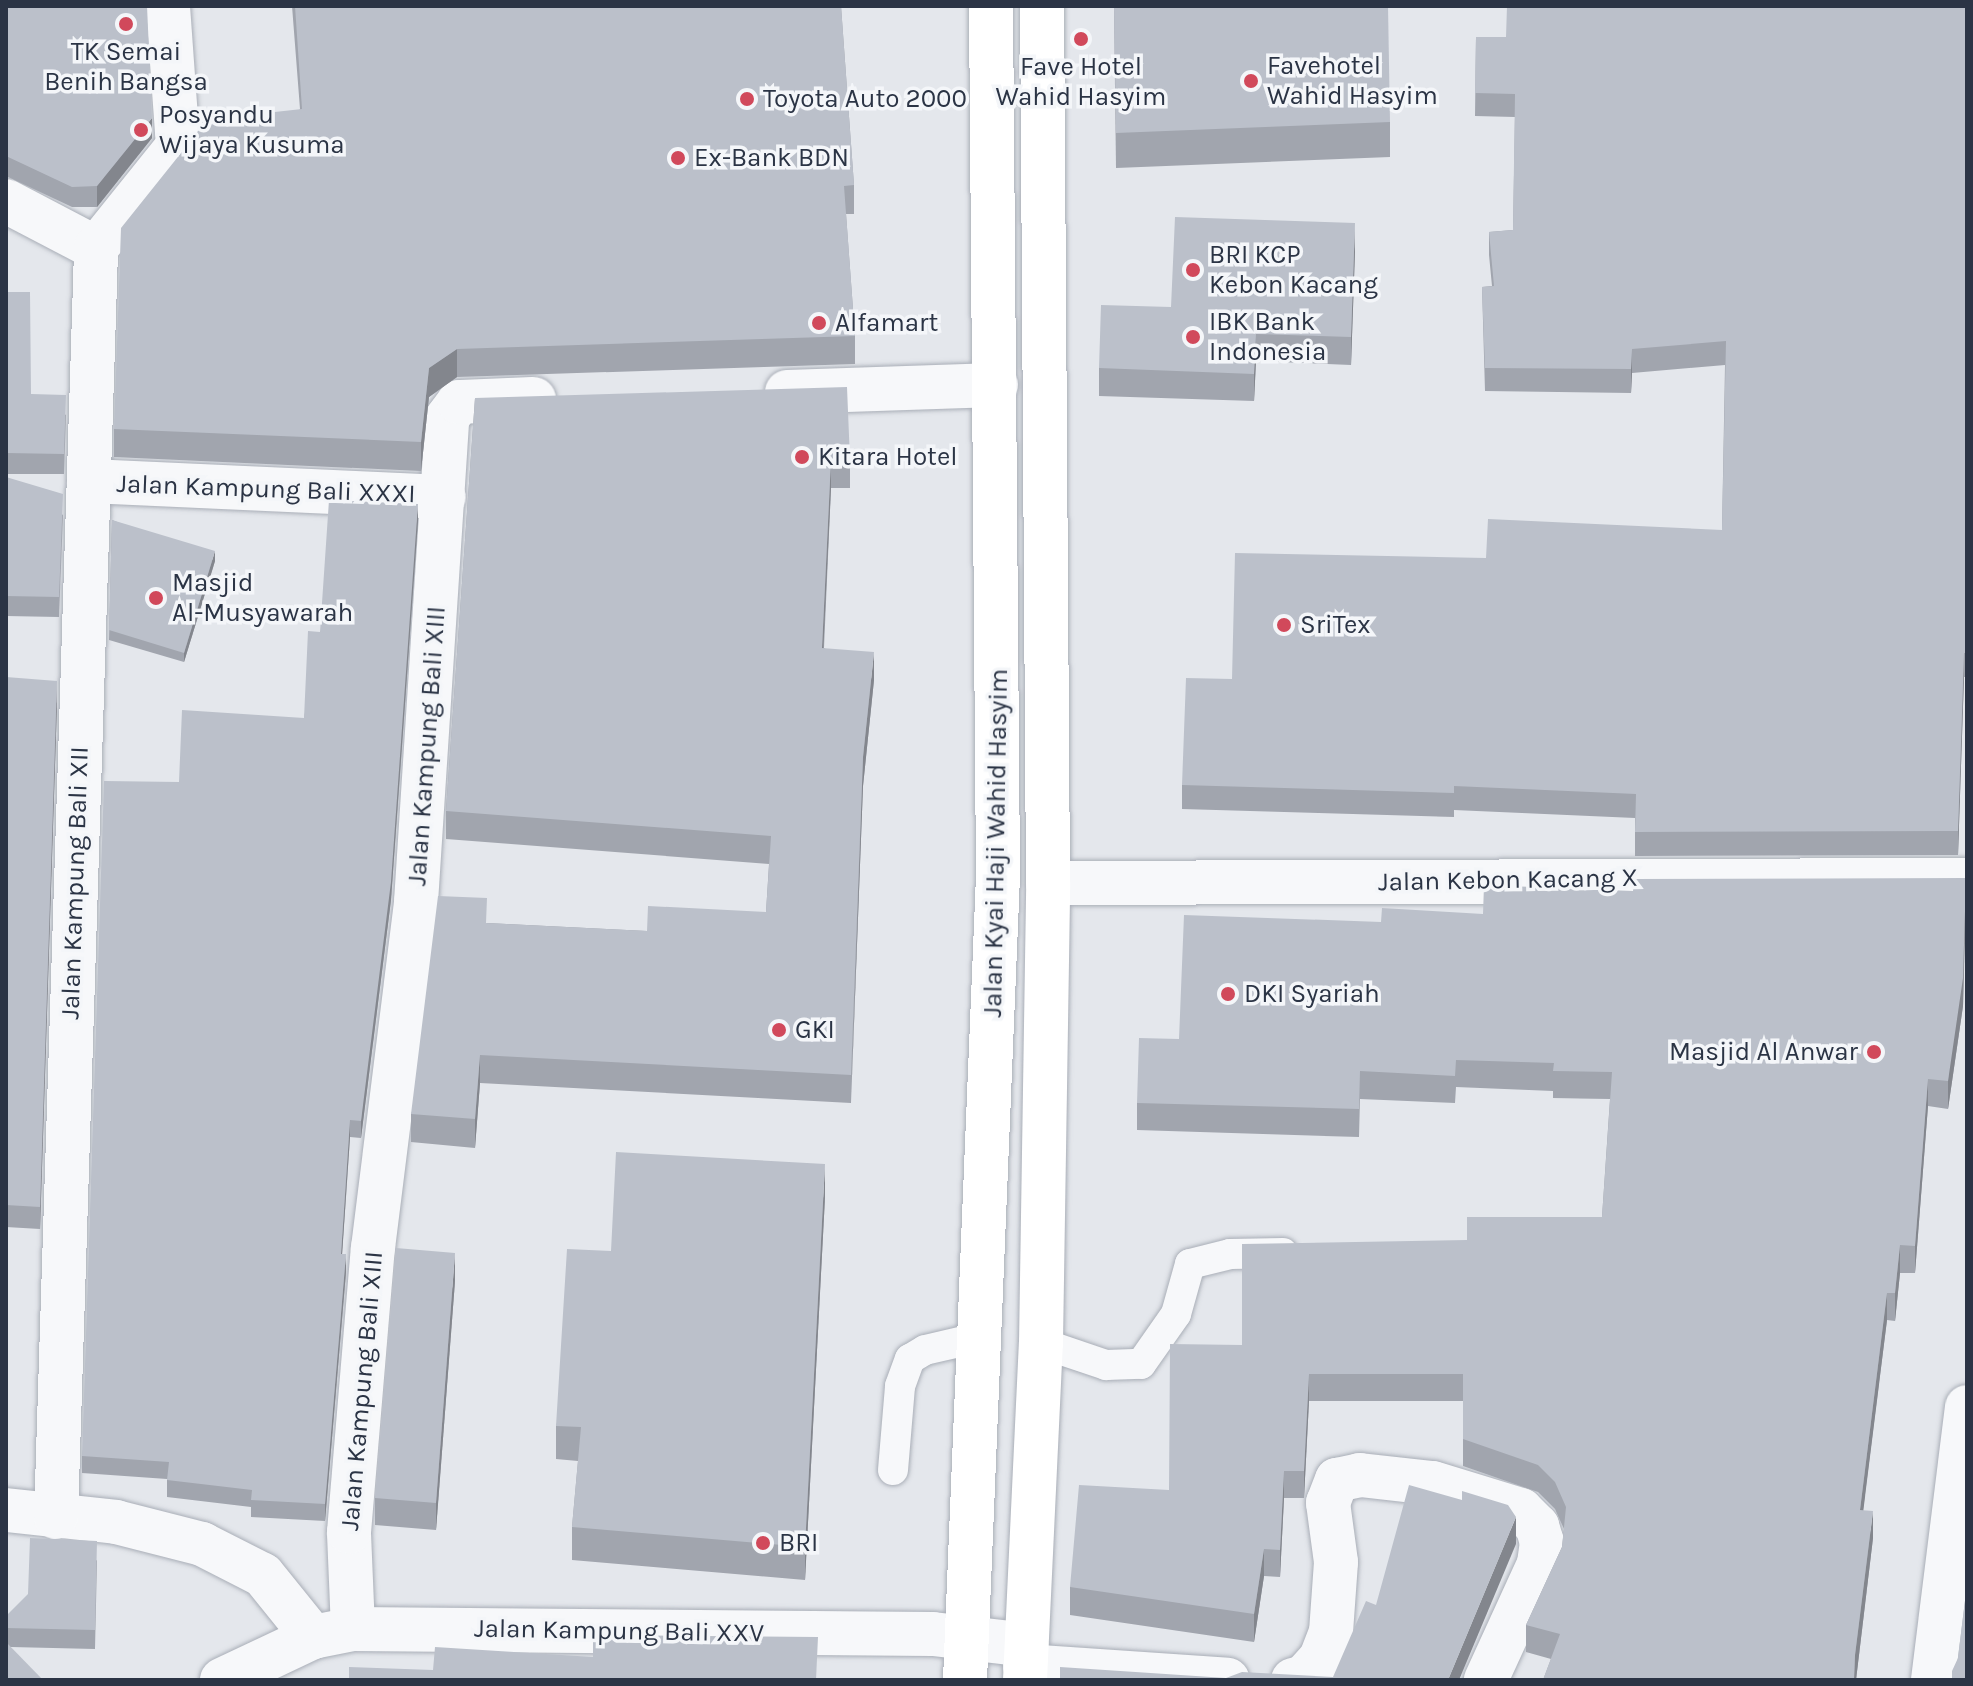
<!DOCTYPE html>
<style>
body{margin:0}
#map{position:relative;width:1973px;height:1686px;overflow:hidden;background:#e4e7ec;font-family:Karla,sans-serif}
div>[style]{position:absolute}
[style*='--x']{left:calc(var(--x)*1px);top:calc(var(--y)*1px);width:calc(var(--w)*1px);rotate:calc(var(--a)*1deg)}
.roads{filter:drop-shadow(0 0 2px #a9aeb7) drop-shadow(0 0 2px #a9aeb7)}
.lane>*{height:30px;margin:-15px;padding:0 15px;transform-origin:15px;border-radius:15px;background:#f7f8fa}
.street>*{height:44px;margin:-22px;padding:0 22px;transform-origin:22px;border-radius:22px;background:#f7f8fa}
.secondary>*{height:44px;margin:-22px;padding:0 22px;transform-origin:22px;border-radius:22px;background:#fff}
.wall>*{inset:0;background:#a1a5ae}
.shaded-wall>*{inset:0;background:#83868d}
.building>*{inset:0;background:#bbc0ca}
.dots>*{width:22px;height:22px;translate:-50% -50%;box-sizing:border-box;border:4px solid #f4f6f9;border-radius:50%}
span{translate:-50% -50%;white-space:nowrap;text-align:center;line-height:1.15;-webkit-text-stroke:7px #f4f6f9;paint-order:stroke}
.poi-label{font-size:26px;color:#2b3445}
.left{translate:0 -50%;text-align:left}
.right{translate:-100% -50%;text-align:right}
.street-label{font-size:26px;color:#2b3445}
.frame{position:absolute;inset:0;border:8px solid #2b3445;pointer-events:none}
</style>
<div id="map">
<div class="roads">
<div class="lane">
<i style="--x:1041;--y:1343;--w:69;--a:18.7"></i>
<i style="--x:1106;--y:1365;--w:35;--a:-2"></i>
<i style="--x:1141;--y:1364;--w:61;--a:-55"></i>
<i style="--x:1176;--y:1314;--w:52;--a:-74.4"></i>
<i style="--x:1190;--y:1264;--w:41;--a:-14"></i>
<i style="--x:1230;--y:1254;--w:53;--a:-1.1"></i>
<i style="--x:893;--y:1470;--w:84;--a:-85.2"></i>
<i style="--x:900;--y:1386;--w:29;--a:-70"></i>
<i style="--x:910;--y:1359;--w:17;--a:-31"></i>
<i style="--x:925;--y:1350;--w:57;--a:-13.1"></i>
</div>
<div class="street">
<i style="--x:6;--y:201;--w:102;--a:27.6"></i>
<i style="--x:787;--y:392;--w:209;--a:-1.9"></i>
<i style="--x:89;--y:481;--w:355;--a:2.6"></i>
<i style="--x:1048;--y:883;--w:919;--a:-0.19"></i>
<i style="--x:6;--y:1510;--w:111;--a:6.2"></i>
<i style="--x:116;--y:1522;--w:89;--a:14.3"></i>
<i style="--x:202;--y:1544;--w:68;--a:26.9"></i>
<i style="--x:263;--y:1575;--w:80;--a:51.1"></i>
<i style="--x:56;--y:1517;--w:1270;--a:-88.19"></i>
<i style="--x:96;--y:248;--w:131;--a:-51.2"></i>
<i style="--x:178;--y:146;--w:140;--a:-94.1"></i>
<i style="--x:353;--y:1629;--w:97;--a:-92.4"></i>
<i style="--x:349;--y:1532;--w:285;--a:-85.2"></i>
<i style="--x:373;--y:1248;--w:349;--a:-82.9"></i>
<i style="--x:416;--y:902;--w:485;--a:-86.3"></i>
<i style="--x:447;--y:418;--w:20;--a:-53"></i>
<i style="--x:459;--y:402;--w:75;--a:-2.3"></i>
<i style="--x:1025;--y:1666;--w:203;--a:3.9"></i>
<i style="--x:222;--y:1680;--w:101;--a:-25.3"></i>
<i style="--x:313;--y:1637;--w:41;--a:-11.3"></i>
<i style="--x:353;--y:1629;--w:580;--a:0.49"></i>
<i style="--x:933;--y:1634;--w:94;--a:6.7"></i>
<i style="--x:1293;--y:1680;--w:11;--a:-15"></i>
<i style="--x:1304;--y:1677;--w:25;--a:-48"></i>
<i style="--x:1321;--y:1658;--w:28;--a:-69"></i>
<i style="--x:1331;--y:1632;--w:70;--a:-85.9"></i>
<i style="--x:1336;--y:1562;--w:60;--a:-97.7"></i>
<i style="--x:1328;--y:1503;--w:25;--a:-69"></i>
<i style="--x:1337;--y:1480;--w:24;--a:-12"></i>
<i style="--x:1360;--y:1475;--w:73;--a:6.3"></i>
<i style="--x:1433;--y:1483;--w:92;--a:17.1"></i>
<i style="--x:1521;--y:1510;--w:23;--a:45"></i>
<i style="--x:1537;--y:1526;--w:17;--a:73"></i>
<i style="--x:1542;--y:1542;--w:22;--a:98"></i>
<i style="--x:1539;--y:1564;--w:128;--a:114.6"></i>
<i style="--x:1933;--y:1680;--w:275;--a:-82.9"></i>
</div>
<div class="secondary">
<i style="--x:965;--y:1680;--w:805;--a:-87.65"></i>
<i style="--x:998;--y:876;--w:870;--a:-90.46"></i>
<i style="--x:1025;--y:1680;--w:337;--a:-87.3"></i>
<i style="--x:1041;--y:1343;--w:460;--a:-89.1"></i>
<i style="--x:1048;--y:883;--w:877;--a:-90.39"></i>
</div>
</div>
<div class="wall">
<i style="clip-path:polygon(6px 6px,152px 138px,97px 207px,72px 207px,6px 176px)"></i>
<i style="clip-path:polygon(292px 6px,841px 6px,854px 185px,854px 214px,846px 214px,855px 336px,855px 364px,457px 377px,429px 397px,421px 471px,114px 457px,114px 429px,300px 109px)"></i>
<i style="clip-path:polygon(1114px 6px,1390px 122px,1390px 157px,1116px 168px)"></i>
<i style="clip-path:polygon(1967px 6px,1967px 677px,1964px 677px,1958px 855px,1635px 856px,1635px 818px,1454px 810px,1454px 817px,1182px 809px,1182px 785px,1232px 679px,1486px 558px,1722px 530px,1725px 365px,1632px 373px,1631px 393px,1485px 391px,1482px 287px,1492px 286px,1489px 255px,1489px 232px,1513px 230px,1515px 117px,1475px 116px,1476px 37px,1506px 37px)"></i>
<i style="clip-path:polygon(1355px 251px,1351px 365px,1256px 361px,1254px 401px,1099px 396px,1099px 368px,1171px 307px)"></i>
<i style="clip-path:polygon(6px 292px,31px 394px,66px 415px,64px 474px,6px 474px)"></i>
<i style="clip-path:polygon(475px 398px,850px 460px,850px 488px,831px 488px,824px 648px,874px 680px,863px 786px,851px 1103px,480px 1083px,475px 1148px,411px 1142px,411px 1114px,487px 923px,647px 931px,766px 912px,769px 864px,446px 839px,446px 811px)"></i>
<i style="clip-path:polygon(6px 477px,63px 515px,59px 617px,6px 616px)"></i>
<i style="clip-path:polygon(112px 520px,215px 561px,184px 662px,109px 640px)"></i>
<i style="clip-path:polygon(418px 521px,391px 900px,361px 1138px,350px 1137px,342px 1254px,346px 1272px,325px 1521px,251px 1517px,251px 1507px,167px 1497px,167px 1479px,82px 1473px,82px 1456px,179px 782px,304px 718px,320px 632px)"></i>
<i style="clip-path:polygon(6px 677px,57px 703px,40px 1229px,6px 1227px)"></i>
<i style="clip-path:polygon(1966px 905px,1963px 1006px,1948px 1109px,1928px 1106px,1915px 1273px,1900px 1273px,1895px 1321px,1887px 1320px,1863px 1510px,1873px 1538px,1856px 1680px,1543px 1680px,1551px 1659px,1526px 1652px,1526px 1625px,1562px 1547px,1564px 1529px,1555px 1509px,1538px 1492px,1463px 1466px,1463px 1401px,1309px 1401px,1304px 1498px,1284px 1498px,1280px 1577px,1264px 1576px,1254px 1642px,1070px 1615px,1070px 1587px,1169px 1490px,1242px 1345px,1467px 1240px,1602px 1217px,1610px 1099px,1553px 1098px,1553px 1091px,1456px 1087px,1455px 1103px,1360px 1099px,1359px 1137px,1137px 1130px,1137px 1103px,1179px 1039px,1381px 922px,1483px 914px)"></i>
<i style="clip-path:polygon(825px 1197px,805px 1580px,572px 1560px,572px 1527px,578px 1461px,556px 1459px,556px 1426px,611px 1251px)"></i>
<i style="clip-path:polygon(455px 1281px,436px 1530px,375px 1525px,375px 1498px)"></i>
<i style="clip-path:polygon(97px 1560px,95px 1649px,11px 1647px,6px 1680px,6px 1628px)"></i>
</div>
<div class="shaded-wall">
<i style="clip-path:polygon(152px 118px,152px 138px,97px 207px,97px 186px)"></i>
<i style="clip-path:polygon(1355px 223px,1355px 251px,1351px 365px,1351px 337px)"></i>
<i style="clip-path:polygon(1256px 334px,1256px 361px,1254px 401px,1254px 374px)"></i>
<i style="clip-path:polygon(457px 349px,457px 377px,429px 397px,421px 471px,421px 442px,429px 368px)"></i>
<i style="clip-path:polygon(1632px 349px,1632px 373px,1631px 393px,1631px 369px)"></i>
<i style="clip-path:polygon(831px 460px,831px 488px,822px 676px,822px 648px)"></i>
<i style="clip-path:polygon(418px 504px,418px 521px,391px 900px,361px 1138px,361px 1121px)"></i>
<i style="clip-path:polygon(215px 551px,215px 561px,184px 662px,184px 653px)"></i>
<i style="clip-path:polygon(874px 652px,874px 680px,863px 786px,851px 1103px,863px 757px)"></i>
<i style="clip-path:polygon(1964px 653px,1964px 677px,1958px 855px,1958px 831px)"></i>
<i style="clip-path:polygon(57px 681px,57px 703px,40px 1229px,40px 1207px)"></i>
<i style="clip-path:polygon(1966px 878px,1963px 1006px,1948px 1109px,1948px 1081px)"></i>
<i style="clip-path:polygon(480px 1055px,480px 1083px,475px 1148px,475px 1119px)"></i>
<i style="clip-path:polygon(1928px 1079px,1928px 1106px,1915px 1273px,1915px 1246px)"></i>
<i style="clip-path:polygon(350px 1120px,350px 1137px,341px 1271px,341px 1254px)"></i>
<i style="clip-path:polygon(825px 1164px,825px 1197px,805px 1580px,805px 1547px)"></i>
<i style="clip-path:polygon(1900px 1245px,1900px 1273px,1895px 1321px,1895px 1293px)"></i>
<i style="clip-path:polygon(455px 1253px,455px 1281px,436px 1530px,436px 1503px)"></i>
<i style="clip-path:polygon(346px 1254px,346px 1272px,325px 1521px,325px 1504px)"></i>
<i style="clip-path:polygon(1887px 1293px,1887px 1320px,1860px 1537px,1860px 1510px)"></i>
<i style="clip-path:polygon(1309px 1374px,1309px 1401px,1304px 1498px,1304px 1471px)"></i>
<i style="clip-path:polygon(1284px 1471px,1284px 1498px,1280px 1577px,1280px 1550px)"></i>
<i style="clip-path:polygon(1873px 1511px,1873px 1538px,1856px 1680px,1854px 1680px,1855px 1655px)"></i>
<i style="clip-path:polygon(1516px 1517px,1516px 1544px,1459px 1680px,1448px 1680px)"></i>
<i style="clip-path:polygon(1264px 1549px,1264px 1576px,1254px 1642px,1254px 1614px)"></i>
</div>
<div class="building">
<i style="clip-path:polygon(6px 6px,147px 6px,152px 118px,97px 186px,72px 187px,6px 156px)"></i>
<i style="clip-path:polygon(295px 6px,841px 6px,854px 185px,844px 186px,855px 336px,457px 349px,429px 368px,421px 442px,114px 429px,121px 228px,197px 133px,202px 120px,302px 109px)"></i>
<i style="clip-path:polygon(1114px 6px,1388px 6px,1390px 122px,1116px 133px)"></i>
<i style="clip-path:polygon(1507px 6px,1967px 6px,1967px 653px,1964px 653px,1958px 831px,1635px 832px,1636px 794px,1454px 786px,1454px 793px,1182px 785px,1186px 678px,1232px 679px,1235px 553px,1486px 558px,1488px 519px,1722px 530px,1726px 341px,1632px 349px,1631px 369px,1485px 368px,1482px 287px,1494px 286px,1489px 232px,1513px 230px,1515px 94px,1475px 93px,1476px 37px,1506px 37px)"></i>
<i style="clip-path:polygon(1175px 217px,1355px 223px,1351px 337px,1256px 334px,1254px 374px,1099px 368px,1101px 305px,1171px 307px)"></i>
<i style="clip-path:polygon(6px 292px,30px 292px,31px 394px,66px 395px,64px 454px,6px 453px)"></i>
<i style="clip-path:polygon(847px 387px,850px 460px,831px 460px,822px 648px,874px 652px,863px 757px,851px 1075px,480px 1055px,475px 1119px,411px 1114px,438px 896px,487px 898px,486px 923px,647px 931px,648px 906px,766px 912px,771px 836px,446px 811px,475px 398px)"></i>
<i style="clip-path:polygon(6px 477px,63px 494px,59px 597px,6px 596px)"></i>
<i style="clip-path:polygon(329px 500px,418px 504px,391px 882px,361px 1121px,350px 1120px,341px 1254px,346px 1254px,325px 1504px,251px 1500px,252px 1490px,167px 1480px,169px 1462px,82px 1456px,104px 781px,179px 782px,182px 710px,304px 718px,308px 631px,320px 632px)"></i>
<i style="clip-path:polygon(112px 520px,215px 551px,184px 653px,109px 630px)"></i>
<i style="clip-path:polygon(6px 677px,57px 681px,40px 1207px,6px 1205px)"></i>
<i style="clip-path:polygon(1966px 878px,1963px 978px,1948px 1081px,1928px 1079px,1915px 1246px,1900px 1245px,1895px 1293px,1887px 1293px,1860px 1510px,1873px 1511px,1855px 1655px,1854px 1680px,1543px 1680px,1560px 1634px,1526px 1625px,1562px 1547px,1566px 1507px,1555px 1482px,1538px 1465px,1463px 1439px,1463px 1374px,1309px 1374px,1304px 1471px,1284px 1471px,1280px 1550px,1264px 1549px,1254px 1614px,1070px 1587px,1079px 1485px,1169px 1490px,1170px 1344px,1242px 1345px,1242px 1244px,1467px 1240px,1467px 1217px,1602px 1217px,1612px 1072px,1553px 1071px,1554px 1063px,1456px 1060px,1455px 1076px,1360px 1071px,1359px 1109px,1137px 1103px,1139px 1038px,1179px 1039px,1184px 915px,1381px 922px,1382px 908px,1483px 914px,1484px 885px,1633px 891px,1634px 879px)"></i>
<i style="clip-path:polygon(616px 1152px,825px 1164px,805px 1547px,572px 1527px,581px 1427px,556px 1426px,567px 1249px,611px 1251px)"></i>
<i style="clip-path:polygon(396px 1248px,455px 1253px,436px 1503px,375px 1498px)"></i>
<i style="clip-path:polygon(1409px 1485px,1462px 1500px,1462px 1491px,1508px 1505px,1516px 1517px,1448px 1680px,1060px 1680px,1060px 1667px,1226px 1678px,1242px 1672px,1333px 1677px,1366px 1601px,1376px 1605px)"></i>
<i style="clip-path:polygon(30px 1538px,97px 1541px,95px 1630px,6px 1628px,6px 1616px,28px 1594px)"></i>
<i style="clip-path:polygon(1967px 1584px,1967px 1680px,1952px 1680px,1952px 1671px,1958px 1658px)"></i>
<i style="clip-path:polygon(593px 1635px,818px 1637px,816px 1680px,349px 1680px,349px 1667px,433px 1670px,435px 1647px,593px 1657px)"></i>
<i style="clip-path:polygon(6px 1642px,43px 1680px,6px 1680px)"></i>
</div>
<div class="dots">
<i style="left:126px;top:24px;background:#d1495b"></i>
<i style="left:1081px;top:39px;background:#d1495b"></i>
<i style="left:1251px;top:81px;background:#d1495b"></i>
<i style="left:747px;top:99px;background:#d1495b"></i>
<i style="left:141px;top:130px;background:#d1495b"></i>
<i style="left:678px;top:158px;background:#d1495b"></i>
<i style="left:1193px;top:270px;background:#d1495b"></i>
<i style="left:819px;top:323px;background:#d1495b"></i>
<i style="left:1193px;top:337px;background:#d1495b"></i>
<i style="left:802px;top:457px;background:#d1495b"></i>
<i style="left:156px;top:598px;background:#d1495b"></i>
<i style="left:1284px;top:625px;background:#d1495b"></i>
<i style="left:1228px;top:994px;background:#d1495b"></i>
<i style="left:779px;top:1030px;background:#d1495b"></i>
<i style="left:1874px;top:1052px;background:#d1495b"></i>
<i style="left:763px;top:1543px;background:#d1495b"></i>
</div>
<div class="poi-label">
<span style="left:126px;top:67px">TK Semai<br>Benih Bangsa</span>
<span class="left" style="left:1267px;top:81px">Favehotel<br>Wahid Hasyim</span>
<span style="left:1081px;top:82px">Fave Hotel<br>Wahid Hasyim</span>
<span class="left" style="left:763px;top:99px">Toyota Auto 2000</span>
<span class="left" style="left:159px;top:130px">Posyandu<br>Wijaya Kusuma</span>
<span class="left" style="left:694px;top:158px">Ex-Bank BDN</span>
<span class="left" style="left:1209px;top:270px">BRI KCP<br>Kebon Kacang</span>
<span class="left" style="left:1209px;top:337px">IBK Bank<br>Indonesia</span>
<span class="left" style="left:835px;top:323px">Alfamart</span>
<span class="left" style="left:818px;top:457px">Kitara Hotel</span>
<span class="left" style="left:172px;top:598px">Masjid<br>Al-Musyawarah</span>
<span class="left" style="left:1300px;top:625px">SriTex</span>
<span class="left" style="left:1244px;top:994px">DKI Syariah</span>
<span class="left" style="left:795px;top:1030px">GKI</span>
<span class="right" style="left:1858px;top:1052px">Masjid Al Anwar</span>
<span class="left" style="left:779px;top:1543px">BRI</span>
</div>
<div class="street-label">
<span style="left:266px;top:489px;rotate:2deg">Jalan Kampung Bali XXXI</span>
<span style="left:427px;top:746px;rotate:-86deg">Jalan Kampung Bali XIII</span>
<span style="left:996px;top:843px;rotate:-89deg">Jalan Kyai Haji Wahid Hasyim</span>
<span style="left:1508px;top:880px;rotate:-1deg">Jalan Kebon Kacang X</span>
<span style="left:75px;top:883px;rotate:-88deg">Jalan Kampung Bali XII</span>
<span style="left:362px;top:1391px;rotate:-85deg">Jalan Kampung Bali XIII</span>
<span style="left:619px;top:1631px;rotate:1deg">Jalan Kampung Bali XXV</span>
</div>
<div class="frame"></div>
</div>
